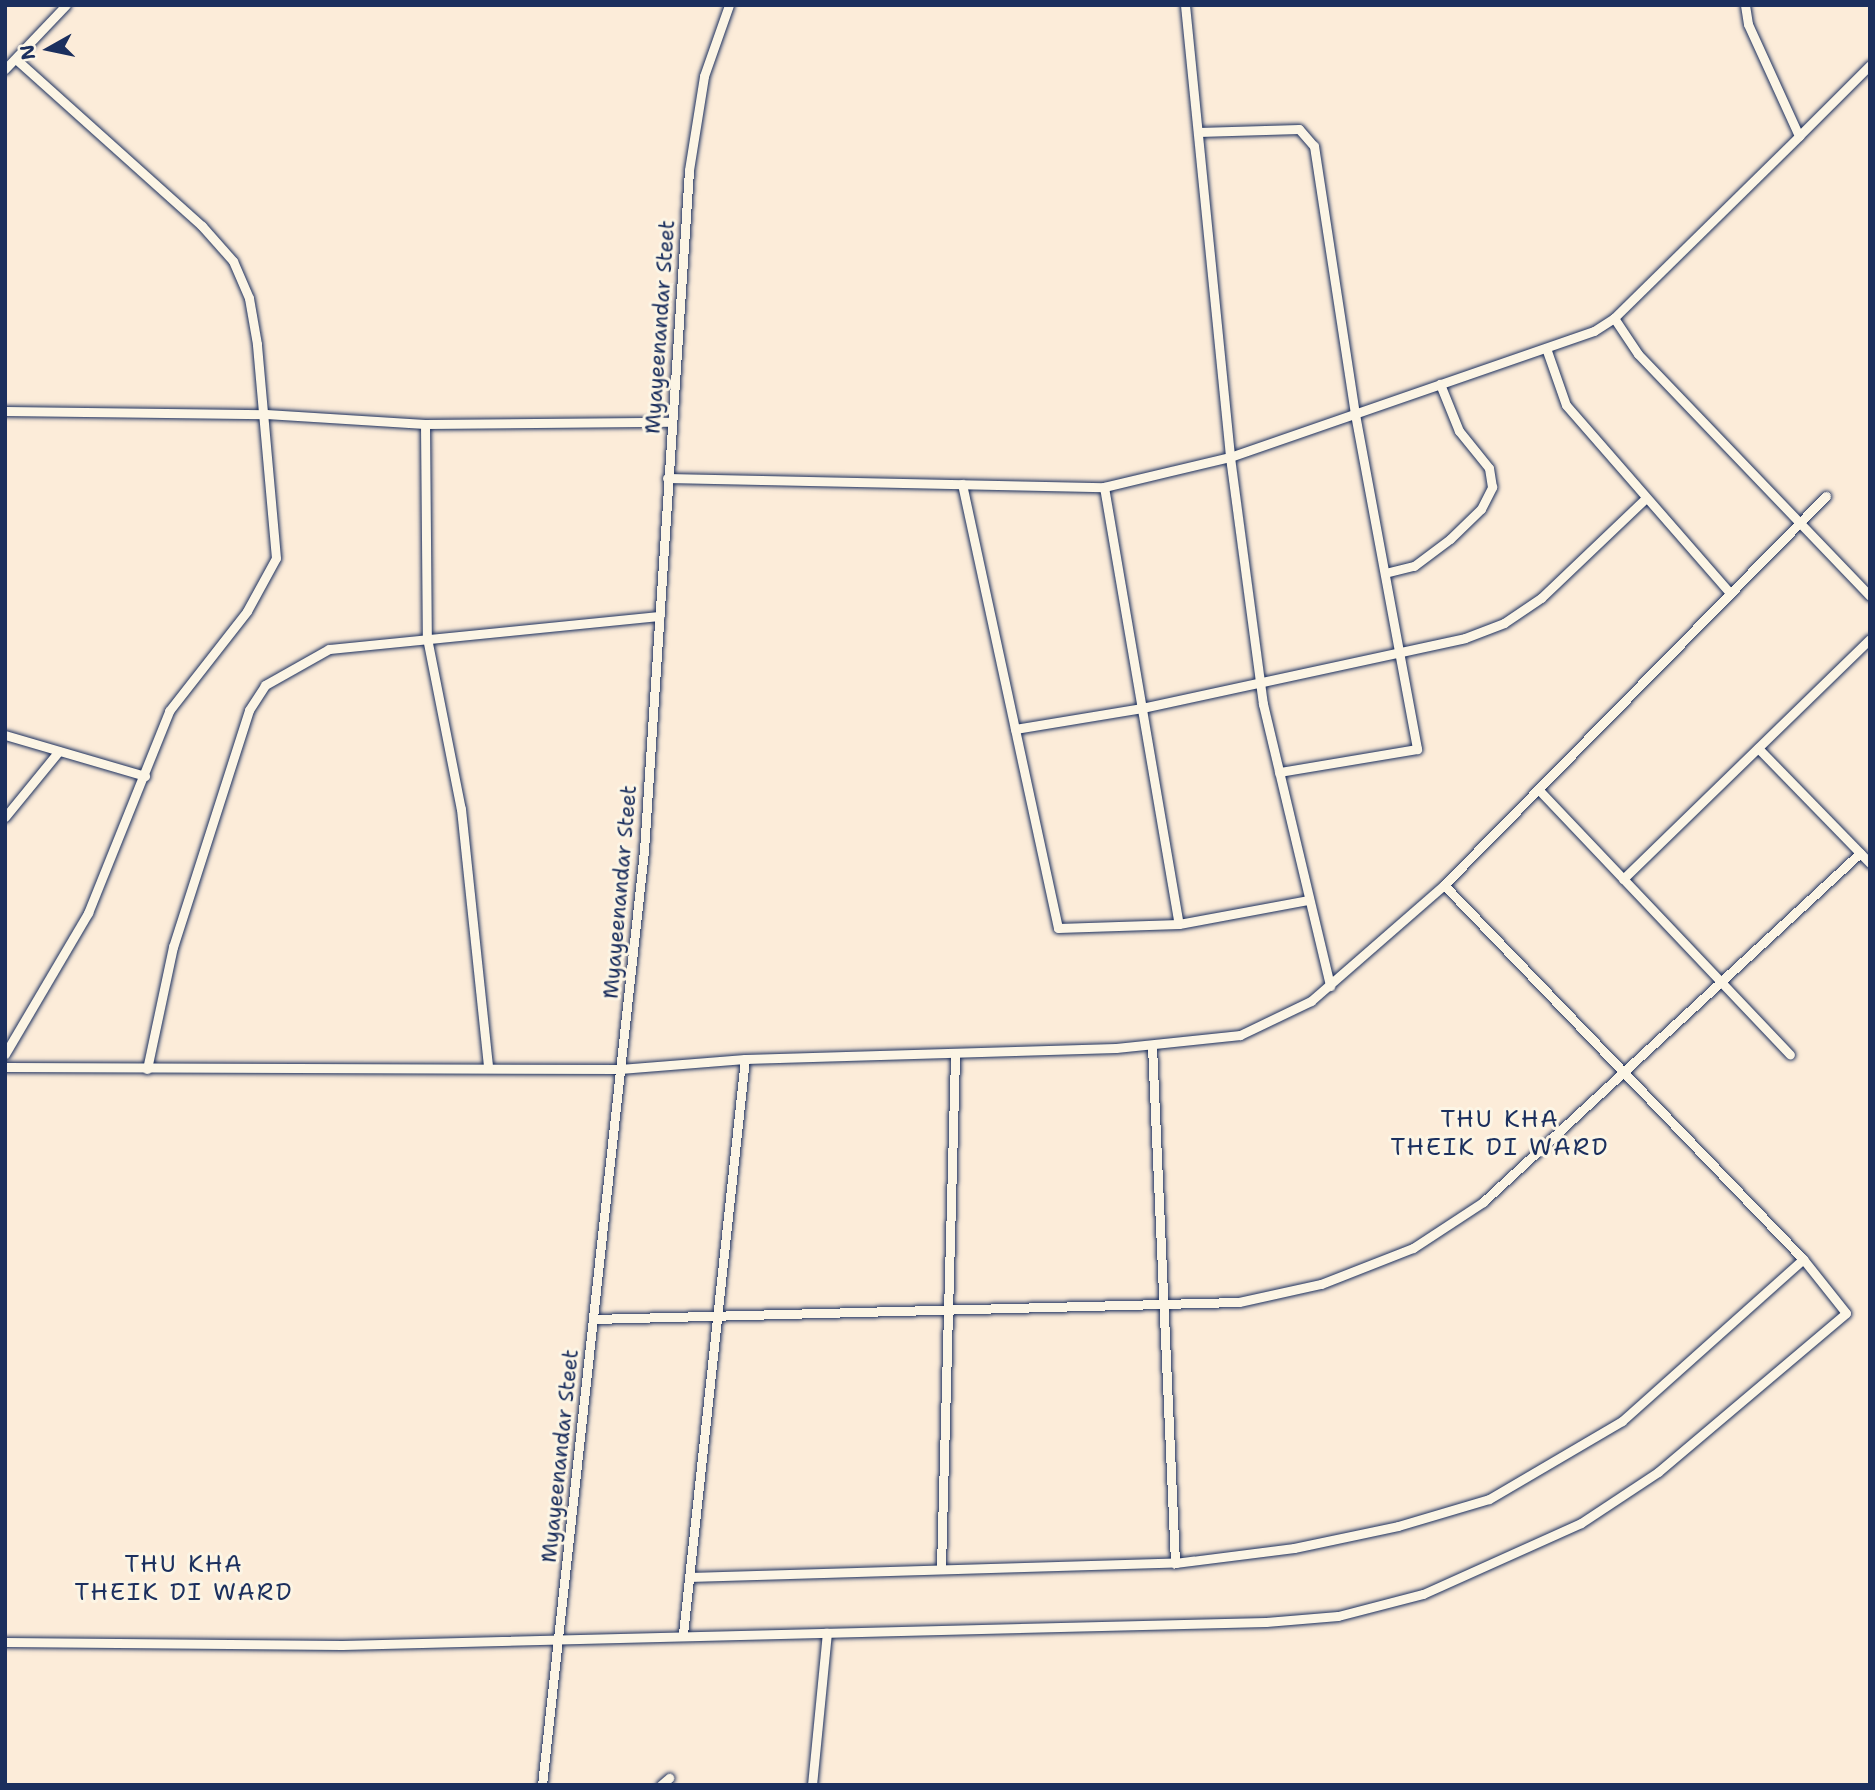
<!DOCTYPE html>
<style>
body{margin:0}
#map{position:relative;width:1875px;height:1790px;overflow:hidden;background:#fcecd9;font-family:"Shantell Sans",sans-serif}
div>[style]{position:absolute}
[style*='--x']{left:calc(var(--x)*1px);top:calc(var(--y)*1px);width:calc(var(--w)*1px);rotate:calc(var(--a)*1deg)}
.roads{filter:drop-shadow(0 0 2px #1b2f5e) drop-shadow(0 0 2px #1b2f5e)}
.minor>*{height:9px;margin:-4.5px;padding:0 4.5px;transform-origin:4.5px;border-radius:4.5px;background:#fcf5e5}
span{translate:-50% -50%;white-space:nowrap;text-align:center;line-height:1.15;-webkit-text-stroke:6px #fcf5e5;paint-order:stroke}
.street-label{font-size:21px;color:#1b2f5e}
.quarter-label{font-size:24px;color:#1b2f5e;letter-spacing:2px}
.frame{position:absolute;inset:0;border:7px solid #1b2f5e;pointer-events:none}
.north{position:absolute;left:14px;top:14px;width:70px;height:70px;-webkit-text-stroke:5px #fcf5e5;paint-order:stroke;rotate:261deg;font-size:19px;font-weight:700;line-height:28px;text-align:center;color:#1b2f5e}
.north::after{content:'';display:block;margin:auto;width:24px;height:32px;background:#1b2f5e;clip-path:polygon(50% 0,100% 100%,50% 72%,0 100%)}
</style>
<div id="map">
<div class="roads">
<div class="minor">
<i style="--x:1185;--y:5;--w:454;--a:84.3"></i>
<i style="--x:1230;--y:457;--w:249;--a:82.4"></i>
<i style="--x:1263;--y:704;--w:290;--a:76.6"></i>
<i style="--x:5;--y:69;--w:88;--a:-46.4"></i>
<i style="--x:1198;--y:132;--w:101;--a:-1.7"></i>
<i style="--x:1299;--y:129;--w:23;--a:49"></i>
<i style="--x:1314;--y:146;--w:271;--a:81.3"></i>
<i style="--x:1355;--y:414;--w:341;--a:79.5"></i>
<i style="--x:1417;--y:749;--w:140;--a:170.5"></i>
<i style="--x:1799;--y:136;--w:100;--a:-45"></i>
<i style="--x:1614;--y:318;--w:43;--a:56.3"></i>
<i style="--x:1638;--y:354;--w:335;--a:46.2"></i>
<i style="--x:1546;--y:348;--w:60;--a:70.7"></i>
<i style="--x:1566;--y:405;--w:249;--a:48.9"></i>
<i style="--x:5;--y:411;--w:261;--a:0.7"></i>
<i style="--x:266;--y:414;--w:159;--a:3.6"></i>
<i style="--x:425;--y:424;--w:246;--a:-0.5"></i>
<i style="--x:425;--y:424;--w:214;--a:89.5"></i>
<i style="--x:427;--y:638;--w:174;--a:78.8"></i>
<i style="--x:461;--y:809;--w:259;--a:84"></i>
<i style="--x:667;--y:478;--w:437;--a:1.2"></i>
<i style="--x:1104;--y:487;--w:130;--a:-13.4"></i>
<i style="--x:1230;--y:457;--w:385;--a:-19.1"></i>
<i style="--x:1594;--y:331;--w:24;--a:-33"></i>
<i style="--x:1614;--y:318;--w:260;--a:-44.5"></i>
<i style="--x:1799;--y:136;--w:123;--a:-114.5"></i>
<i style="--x:1748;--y:24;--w:19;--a:-99"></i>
<i style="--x:962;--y:484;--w:454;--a:77.8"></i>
<i style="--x:1058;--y:928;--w:121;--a:-1.9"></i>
<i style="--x:1179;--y:924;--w:132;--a:-10.5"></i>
<i style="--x:1104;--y:487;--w:443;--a:80.3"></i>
<i style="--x:1385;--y:573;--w:30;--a:-14"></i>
<i style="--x:1414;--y:566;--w:45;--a:-36.9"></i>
<i style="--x:1450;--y:539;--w:43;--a:-44.1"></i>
<i style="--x:1481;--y:509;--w:25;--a:-63"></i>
<i style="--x:1492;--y:487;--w:19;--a:-99"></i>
<i style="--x:1489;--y:468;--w:48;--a:-129"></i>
<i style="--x:1459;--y:431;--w:51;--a:-112"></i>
<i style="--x:1015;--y:729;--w:129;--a:-9.4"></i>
<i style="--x:1142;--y:708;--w:330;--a:-12.2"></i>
<i style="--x:1465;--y:638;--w:42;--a:-21"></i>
<i style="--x:1504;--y:623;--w:45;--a:-34"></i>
<i style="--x:1541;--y:598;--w:142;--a:-43.6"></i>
<i style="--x:5;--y:735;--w:146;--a:16.3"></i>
<i style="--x:1758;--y:748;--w:161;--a:45.8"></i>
<i style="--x:1538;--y:789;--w:366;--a:46.5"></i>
<i style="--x:5;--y:817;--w:85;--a:-50.7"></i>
<i style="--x:1623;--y:879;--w:344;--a:-44.2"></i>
<i style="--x:1152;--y:1046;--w:518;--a:87.45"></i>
<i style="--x:5;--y:1054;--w:164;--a:-59.5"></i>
<i style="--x:88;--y:913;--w:218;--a:-68.1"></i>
<i style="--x:169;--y:711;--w:127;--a:-52"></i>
<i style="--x:247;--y:611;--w:60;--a:-61.3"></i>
<i style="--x:276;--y:558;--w:215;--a:-95.1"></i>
<i style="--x:257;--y:344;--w:47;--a:-99.9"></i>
<i style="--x:249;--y:298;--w:40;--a:-113.4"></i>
<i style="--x:233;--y:261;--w:47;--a:-131.5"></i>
<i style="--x:202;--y:226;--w:250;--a:-138.1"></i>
<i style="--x:5;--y:1067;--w:615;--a:0.19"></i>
<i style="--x:620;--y:1069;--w:125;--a:-4.6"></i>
<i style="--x:745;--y:1059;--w:371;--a:-1.7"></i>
<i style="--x:1116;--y:1048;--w:125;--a:-6"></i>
<i style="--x:1240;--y:1035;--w:79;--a:-25.6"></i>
<i style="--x:1311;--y:1001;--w:176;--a:-41.1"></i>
<i style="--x:1444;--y:885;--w:545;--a:-45.52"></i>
<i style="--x:147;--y:1069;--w:125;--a:-78"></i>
<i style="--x:173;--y:947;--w:249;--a:-72.2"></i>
<i style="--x:249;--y:710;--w:30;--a:-57"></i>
<i style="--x:265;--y:685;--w:73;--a:-29.4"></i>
<i style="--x:329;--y:649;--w:332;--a:-5.7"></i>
<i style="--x:593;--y:1319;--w:646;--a:-1.51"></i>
<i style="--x:1239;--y:1302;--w:84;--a:-12.4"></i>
<i style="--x:1321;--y:1284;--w:99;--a:-21.4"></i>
<i style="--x:1413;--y:1248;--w:84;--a:-33.3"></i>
<i style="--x:1483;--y:1202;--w:514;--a:-42.79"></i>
<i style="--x:941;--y:1567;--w:512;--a:-88.43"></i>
<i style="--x:689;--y:1577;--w:486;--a:-1.7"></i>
<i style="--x:1175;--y:1563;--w:120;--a:-7.2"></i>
<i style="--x:1294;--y:1548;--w:106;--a:-11.9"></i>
<i style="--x:1398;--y:1526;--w:95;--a:-16.5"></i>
<i style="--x:1489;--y:1499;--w:154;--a:-30.4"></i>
<i style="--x:1622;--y:1421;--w:243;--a:-41.8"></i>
<i style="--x:683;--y:1634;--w:578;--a:-83.85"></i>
<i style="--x:5;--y:1642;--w:337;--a:0.5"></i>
<i style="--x:342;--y:1645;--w:924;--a:-1.43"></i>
<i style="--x:1266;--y:1622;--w:72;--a:-4.8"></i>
<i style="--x:1338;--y:1616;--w:88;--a:-14.5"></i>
<i style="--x:1423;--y:1594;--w:173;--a:-24.2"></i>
<i style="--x:1581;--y:1523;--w:92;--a:-33.5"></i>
<i style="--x:1658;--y:1472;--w:246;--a:-40.2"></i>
<i style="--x:1846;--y:1313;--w:69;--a:-128.5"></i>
<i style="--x:1803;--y:1259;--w:518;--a:-133.83"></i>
<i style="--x:542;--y:1785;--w:941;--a:-83.77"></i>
<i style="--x:644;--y:850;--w:681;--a:-86.21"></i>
<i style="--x:689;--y:170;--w:95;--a:-80.9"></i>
<i style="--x:704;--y:76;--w:75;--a:-70.6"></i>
<i style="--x:661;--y:1785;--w:11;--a:-41"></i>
<i style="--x:812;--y:1785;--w:153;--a:-84.4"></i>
</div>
</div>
<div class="street-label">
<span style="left:660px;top:327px;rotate:-86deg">Myayeenandar Steet</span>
<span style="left:620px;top:892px;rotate:-85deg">Myayeenandar Steet</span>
<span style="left:560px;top:1456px;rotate:-84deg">Myayeenandar Steet</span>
</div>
<div class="quarter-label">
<span style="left:1500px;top:1134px">THU KHA<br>THEIK DI WARD</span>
<span style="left:184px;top:1579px">THU KHA<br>THEIK DI WARD</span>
</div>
<div class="frame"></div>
<div class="north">N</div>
</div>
